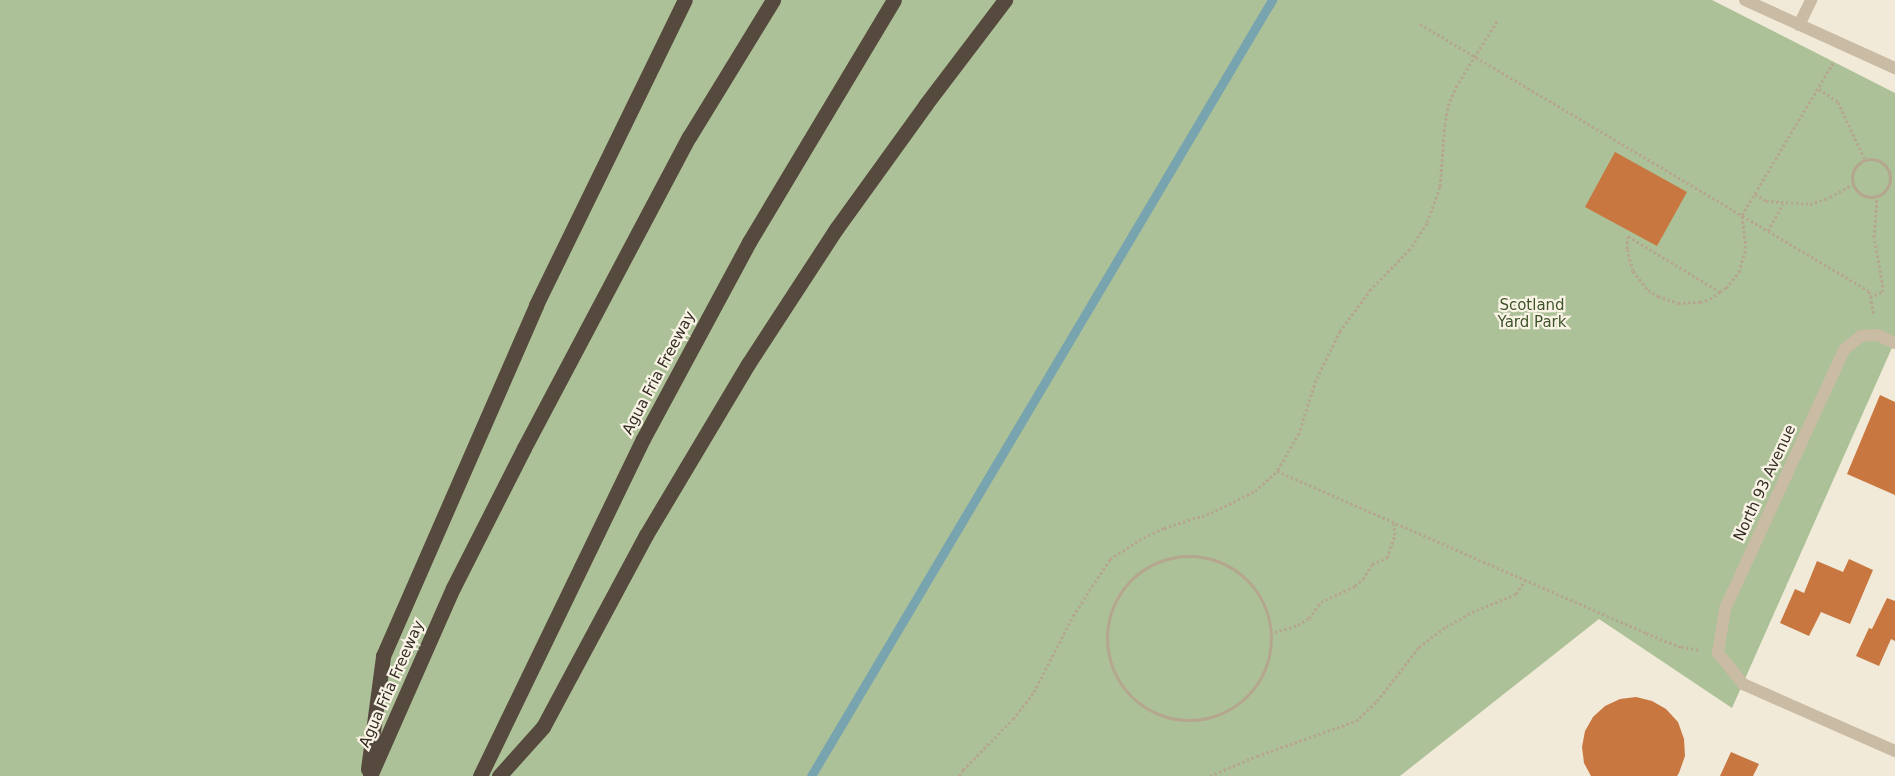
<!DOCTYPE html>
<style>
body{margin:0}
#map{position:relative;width:1895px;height:776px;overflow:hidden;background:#f2ead8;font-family:"DejaVu Sans",sans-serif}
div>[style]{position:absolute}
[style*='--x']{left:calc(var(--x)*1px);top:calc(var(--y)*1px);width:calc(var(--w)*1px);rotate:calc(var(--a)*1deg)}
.green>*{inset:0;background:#adc198}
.stream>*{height:9px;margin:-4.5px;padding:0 4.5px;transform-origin:4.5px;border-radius:4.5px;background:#77a4af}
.building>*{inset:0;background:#c87740}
.path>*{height:3px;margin-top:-1.5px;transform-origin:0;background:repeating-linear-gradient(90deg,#b5a68f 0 2.5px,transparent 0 5px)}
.path>.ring{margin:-1.5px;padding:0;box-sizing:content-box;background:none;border:3px solid #b5a68f;border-radius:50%}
.minor>*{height:12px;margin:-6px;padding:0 6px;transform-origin:6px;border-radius:6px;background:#cabba4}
.highway>*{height:15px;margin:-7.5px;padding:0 7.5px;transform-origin:7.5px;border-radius:7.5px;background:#56493d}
span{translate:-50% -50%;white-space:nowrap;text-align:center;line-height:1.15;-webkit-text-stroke:4.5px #f9f3e5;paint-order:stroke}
.park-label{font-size:15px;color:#3d5429}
.street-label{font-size:15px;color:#352d26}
</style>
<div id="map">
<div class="green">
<i style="clip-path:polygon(0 0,1712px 0,1895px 93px,1895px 341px,1732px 708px,1599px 619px,1400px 776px,0 776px)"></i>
</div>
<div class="stream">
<i style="--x:811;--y:776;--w:903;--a:-59.29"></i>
</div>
<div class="building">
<i style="clip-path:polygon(1615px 152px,1687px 192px,1657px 246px,1585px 207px)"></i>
<i style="clip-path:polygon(1880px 395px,1895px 402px,1895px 495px,1847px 474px)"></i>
<i style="clip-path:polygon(1849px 559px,1873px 570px,1850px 624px,1821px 612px,1809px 636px,1780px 623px,1795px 589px,1804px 593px,1817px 561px,1843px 572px)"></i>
<i style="clip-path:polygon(1887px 598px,1895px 601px,1895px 641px,1891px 639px,1879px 666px,1856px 656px,1869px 628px,1872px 629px)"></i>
<i style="clip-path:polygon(1636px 697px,1652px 701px,1666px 709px,1678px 722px,1684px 739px,1685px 756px,1679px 773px,1677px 776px,1591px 776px,1584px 763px,1582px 747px,1585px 731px,1593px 717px,1605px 706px,1620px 699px)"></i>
<i style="clip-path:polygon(1731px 752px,1759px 764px,1753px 776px,1720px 776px)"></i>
</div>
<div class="path">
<i style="--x:1497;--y:21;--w:75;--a:122"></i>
<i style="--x:1457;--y:85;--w:20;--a:114"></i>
<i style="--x:1449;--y:103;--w:21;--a:101"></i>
<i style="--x:1445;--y:124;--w:63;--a:94.5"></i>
<i style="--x:1440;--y:187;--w:38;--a:110"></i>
<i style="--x:1427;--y:223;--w:31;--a:123"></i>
<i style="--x:1410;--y:249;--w:56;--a:134.3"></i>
<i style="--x:1371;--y:289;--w:52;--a:126.4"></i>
<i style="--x:1340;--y:331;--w:55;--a:116.1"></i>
<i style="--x:1316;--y:380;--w:56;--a:107.8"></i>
<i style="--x:1299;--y:433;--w:44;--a:120.1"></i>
<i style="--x:1277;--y:471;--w:403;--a:23.7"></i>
<i style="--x:1646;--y:633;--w:38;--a:22"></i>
<i style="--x:1681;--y:647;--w:18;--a:9"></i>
<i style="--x:1420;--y:24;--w:522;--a:30.74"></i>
<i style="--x:1869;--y:291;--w:25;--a:78"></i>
<i style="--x:1819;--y:89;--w:23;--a:34"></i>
<i style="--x:1838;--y:102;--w:62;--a:65.1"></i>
<i class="ring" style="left:1852px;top:159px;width:35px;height:35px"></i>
<i style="--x:1755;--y:194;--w:13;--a:32"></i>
<i style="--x:1766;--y:201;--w:44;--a:3.9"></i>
<i style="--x:1810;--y:204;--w:21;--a:-19"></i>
<i style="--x:1830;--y:197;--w:25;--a:-29"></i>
<i style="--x:1768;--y:231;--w:31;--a:-61"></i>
<i style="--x:1720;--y:292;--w:108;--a:-148.7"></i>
<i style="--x:1628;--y:236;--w:13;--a:94"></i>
<i style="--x:1627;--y:249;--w:23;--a:75"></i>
<i style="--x:1633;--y:271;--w:24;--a:52"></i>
<i style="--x:1648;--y:290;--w:12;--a:31"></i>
<i style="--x:1658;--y:296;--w:21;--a:19"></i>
<i style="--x:1678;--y:303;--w:22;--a:-3"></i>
<i style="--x:1700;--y:302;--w:10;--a:-17"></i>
<i style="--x:1710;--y:299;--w:12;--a:-35"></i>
<i style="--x:1720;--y:292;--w:7;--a:-34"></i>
<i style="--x:1726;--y:288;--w:21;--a:-51"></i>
<i style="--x:1739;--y:272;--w:25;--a:-74"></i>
<i style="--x:1746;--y:248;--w:33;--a:-97"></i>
<i style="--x:1742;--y:215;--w:177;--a:-59.1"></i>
<i style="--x:1870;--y:297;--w:13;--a:-23"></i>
<i style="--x:1882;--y:292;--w:5;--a:-79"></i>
<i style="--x:1883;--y:287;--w:51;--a:-100.2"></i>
<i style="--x:1874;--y:237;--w:40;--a:-85.7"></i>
<i class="ring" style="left:1107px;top:556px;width:161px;height:161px"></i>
<i style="--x:1270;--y:634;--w:29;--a:-18"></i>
<i style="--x:1298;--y:625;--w:13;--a:-32"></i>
<i style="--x:1309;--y:618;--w:20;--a:-53"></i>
<i style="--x:1321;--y:602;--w:38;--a:-25"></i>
<i style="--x:1355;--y:586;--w:11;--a:-41"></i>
<i style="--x:1363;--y:579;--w:17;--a:-59"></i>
<i style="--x:1372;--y:564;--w:16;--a:-22"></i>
<i style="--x:1387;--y:558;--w:24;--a:-71"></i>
<i style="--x:1395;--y:535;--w:12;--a:-95"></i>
<i style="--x:959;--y:776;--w:7;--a:-56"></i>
<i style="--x:963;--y:770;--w:71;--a:-45.6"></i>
<i style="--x:1013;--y:719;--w:34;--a:-52"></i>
<i style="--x:1034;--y:692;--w:85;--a:-62.8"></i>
<i style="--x:1073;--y:616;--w:68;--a:-57"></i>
<i style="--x:1110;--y:559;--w:35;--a:-33"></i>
<i style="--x:1139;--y:540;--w:28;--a:-26"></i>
<i style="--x:1164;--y:528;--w:49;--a:-17.7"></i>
<i style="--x:1211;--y:513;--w:49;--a:-26.6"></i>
<i style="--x:1255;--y:491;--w:30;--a:-42"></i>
<i style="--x:1210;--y:776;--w:51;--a:-23.1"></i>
<i style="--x:1257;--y:756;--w:105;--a:-19.5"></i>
<i style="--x:1356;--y:721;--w:29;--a:-44"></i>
<i style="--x:1377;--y:701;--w:68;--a:-52.1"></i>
<i style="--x:1419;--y:647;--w:34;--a:-37"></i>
<i style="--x:1446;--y:627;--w:30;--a:-30"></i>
<i style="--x:1472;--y:612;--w:48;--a:-22.2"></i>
<i style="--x:1516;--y:594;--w:17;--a:-57"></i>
</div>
<div class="minor">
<i style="--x:1745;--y:0;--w:165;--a:24.4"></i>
<i style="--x:1799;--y:25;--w:28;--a:-64"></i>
<i style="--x:1895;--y:343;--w:19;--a:-155"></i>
<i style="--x:1878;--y:335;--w:17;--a:177"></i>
<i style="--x:1861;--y:336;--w:22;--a:141"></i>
<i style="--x:1844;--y:350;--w:285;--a:114.7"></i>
<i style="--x:1725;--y:609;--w:45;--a:99"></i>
<i style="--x:1718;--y:653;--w:40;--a:51"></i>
<i style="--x:1743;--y:684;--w:166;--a:23.8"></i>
</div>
<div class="highway">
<i style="--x:368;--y:769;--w:114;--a:-82.4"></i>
<i style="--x:383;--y:656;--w:383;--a:-66.4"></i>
<i style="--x:536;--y:305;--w:339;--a:-64"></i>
<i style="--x:370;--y:776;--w:206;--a:-66.2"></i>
<i style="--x:453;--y:588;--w:157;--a:-63.1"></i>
<i style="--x:524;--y:448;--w:352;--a:-62.1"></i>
<i style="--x:689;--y:137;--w:161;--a:-58.5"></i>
<i style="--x:480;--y:776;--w:374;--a:-64.2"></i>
<i style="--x:643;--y:439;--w:224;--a:-61.7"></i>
<i style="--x:749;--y:242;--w:282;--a:-59.1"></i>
<i style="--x:499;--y:776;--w:66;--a:-48.1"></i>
<i style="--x:543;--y:727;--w:218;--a:-61.8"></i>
<i style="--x:646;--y:535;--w:199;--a:-59.2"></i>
<i style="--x:748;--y:364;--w:161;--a:-56.9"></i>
<i style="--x:836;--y:229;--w:154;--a:-54.2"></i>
<i style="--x:926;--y:104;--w:131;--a:-52.8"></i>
</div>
<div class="park-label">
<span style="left:1532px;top:314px">Scotland<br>Yard Park</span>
</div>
<div class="street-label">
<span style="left:659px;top:373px;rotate:-62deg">Agua Fria Freeway</span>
<span style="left:1765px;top:483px;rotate:-65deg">North 93 Avenue</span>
<span style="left:392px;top:684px;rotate:-66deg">Agua Fria Freeway</span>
</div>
</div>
